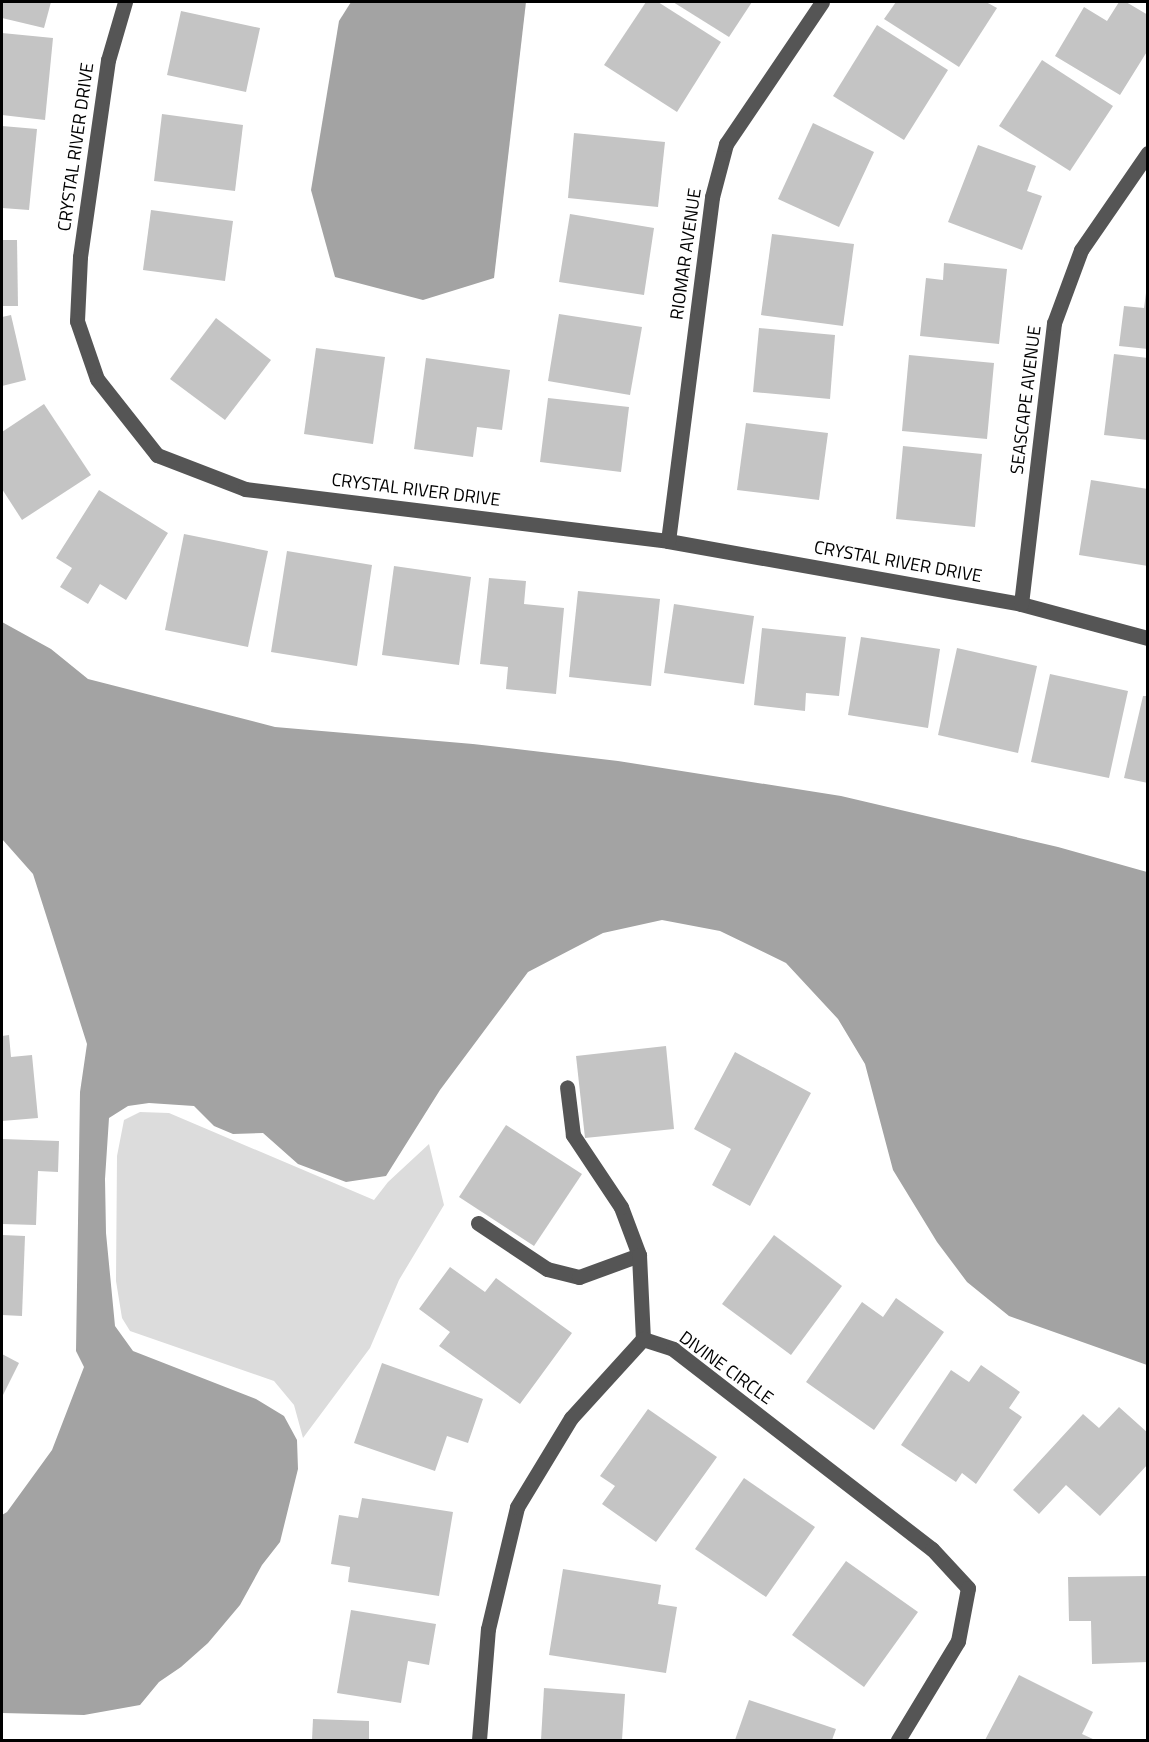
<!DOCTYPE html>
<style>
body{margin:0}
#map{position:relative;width:1149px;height:1742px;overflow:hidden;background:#fff;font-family:"Titillium Web",sans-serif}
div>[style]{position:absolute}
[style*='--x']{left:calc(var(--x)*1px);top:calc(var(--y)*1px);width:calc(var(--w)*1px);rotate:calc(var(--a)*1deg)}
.green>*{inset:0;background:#dcdcdc}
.water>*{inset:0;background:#a3a3a3}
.building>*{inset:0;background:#c4c4c4}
.minor>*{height:15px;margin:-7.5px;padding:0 7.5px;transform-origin:7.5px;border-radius:7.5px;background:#555}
span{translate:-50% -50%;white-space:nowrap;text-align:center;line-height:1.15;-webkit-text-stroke:4.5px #fff;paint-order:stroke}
.street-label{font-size:18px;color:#000}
.frame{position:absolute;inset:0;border:3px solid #000;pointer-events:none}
</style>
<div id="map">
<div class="green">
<i style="clip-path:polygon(140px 1112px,169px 1113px,374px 1200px,388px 1182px,429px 1144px,444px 1205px,399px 1280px,370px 1348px,303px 1438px,294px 1405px,274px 1381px,130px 1331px,122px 1318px,116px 1281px,117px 1156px,124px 1120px)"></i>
</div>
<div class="water">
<i style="clip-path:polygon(351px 2px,526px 2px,494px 278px,423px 300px,335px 277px,311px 190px,339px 21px)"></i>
<i style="clip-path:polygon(2px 622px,51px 649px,88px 679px,275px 727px,473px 744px,618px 761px,841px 796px,1058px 847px,1147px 872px,1147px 1365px,1009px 1316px,967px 1282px,937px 1242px,893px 1170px,865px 1064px,838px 1019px,786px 963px,720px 931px,662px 920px,603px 933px,528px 972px,440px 1090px,386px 1176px,346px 1182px,298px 1164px,263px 1133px,233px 1134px,214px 1126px,194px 1106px,149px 1103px,128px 1106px,109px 1118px,105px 1179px,106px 1233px,115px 1326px,133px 1351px,256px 1399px,284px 1416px,297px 1440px,298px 1469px,280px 1542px,262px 1565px,240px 1605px,208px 1643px,181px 1667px,159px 1682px,140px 1705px,84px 1715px,2px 1713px,2px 1515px,7px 1512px,52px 1450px,84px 1367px,76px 1351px,80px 1092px,87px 1044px,33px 874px,2px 839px)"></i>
</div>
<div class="building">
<i style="clip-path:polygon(2px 2px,51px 2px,44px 28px,2px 18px)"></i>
<i style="clip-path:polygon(646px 2px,658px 2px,721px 42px,677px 112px,604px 65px)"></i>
<i style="clip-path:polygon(673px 2px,752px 2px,729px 37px)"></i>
<i style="clip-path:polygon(896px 2px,986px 2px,997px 8px,959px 67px,884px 19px)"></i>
<i style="clip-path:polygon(1119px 2px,1126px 2px,1148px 15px,1148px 50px,1120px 95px,1055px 56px,1084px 7px,1107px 21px)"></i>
<i style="clip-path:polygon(181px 11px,260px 28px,246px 92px,167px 75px)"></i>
<i style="clip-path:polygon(877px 25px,948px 70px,904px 140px,833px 96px)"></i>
<i style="clip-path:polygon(2px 33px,53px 38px,45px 120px,2px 115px)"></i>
<i style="clip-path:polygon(1042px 60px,1113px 106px,1070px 171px,999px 126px)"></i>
<i style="clip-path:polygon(162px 114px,243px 125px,235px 191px,154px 181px)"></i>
<i style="clip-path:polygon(813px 123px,874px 152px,839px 227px,778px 199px)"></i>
<i style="clip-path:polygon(2px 126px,37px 129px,29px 210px,2px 208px)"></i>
<i style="clip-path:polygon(574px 133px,665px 142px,658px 207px,568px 198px)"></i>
<i style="clip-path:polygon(978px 145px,1036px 166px,1027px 191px,1042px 196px,1022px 250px,948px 222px)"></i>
<i style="clip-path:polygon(151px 210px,233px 221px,225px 281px,143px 270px)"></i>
<i style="clip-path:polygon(570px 214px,654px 228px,644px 295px,559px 282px)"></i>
<i style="clip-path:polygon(772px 234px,854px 244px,843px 326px,761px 315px)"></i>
<i style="clip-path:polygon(2px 240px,17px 240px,18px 306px,2px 306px)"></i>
<i style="clip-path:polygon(944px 263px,1007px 269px,999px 344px,920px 336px,926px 278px,943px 280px)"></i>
<i style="clip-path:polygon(1146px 293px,1148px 349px,1119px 346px,1124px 306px,1144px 308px)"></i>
<i style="clip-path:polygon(559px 314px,642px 327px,630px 395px,548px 381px)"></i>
<i style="clip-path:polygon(11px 315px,26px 380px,2px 386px,2px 317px)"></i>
<i style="clip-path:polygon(216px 318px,271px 360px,225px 420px,170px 379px)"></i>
<i style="clip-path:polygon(759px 328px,835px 335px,830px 399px,753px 392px)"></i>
<i style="clip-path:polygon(316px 348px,385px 357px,373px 444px,304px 434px)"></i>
<i style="clip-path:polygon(1114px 354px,1148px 358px,1148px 440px,1104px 435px)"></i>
<i style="clip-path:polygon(909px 355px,994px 363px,987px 439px,902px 431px)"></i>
<i style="clip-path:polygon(426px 358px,510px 370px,502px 430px,477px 427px,473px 457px,414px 449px)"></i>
<i style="clip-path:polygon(548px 398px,629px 407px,621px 472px,540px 462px)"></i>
<i style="clip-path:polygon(44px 404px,91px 475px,22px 520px,2px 489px,2px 432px)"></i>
<i style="clip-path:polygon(746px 423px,828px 433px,819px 500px,737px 490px)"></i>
<i style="clip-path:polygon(903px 446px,982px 454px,975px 527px,896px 519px)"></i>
<i style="clip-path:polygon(1091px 480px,1148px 489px,1148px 566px,1079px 555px)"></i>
<i style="clip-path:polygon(99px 490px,168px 533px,126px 600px,100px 584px,88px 604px,60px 587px,72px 568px,56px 558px)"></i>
<i style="clip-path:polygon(184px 534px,268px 551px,248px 647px,165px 630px)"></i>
<i style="clip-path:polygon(287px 551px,372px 565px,357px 666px,271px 652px)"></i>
<i style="clip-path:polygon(394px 566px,471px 577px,459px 665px,382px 655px)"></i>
<i style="clip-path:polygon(489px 578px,526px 581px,524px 604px,564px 608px,556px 694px,506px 689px,508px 667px,480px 664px)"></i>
<i style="clip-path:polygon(578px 591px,660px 599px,651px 686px,569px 677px)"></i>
<i style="clip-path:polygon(674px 604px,754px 616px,744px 684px,664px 673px)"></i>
<i style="clip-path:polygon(762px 628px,846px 637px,839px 696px,806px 693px,805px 711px,754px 705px)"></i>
<i style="clip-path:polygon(861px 637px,940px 649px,928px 728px,848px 715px)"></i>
<i style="clip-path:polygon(957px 648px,1037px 666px,1018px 753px,938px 735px)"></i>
<i style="clip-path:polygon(1050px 674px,1128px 691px,1109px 778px,1031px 762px)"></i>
<i style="clip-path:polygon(1143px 696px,1148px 696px,1148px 783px,1124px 778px)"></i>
<i style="clip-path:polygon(9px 1035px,11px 1057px,32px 1055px,38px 1118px,2px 1121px,2px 1036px)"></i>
<i style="clip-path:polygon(666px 1046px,674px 1129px,585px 1138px,576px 1056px)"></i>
<i style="clip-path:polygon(735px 1052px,811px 1093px,750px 1206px,712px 1185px,731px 1149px,694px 1129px)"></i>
<i style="clip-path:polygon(506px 1125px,582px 1174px,534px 1246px,459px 1197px)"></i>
<i style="clip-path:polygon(2px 1139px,59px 1141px,58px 1172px,38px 1171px,36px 1225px,2px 1224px)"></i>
<i style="clip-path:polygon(2px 1235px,25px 1236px,22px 1316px,2px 1315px)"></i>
<i style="clip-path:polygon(774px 1235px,842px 1286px,791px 1355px,722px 1304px)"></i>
<i style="clip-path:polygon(450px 1267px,485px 1292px,496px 1278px,572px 1333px,520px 1404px,439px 1346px,450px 1332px,419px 1309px)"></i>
<i style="clip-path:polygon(896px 1298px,944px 1332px,874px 1430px,806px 1382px,862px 1302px,883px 1317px)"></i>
<i style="clip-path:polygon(2px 1354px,19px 1363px,2px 1397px)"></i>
<i style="clip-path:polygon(382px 1363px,483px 1399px,468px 1443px,447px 1436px,435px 1471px,354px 1443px)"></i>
<i style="clip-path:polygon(981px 1365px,1020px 1392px,1009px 1408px,1022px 1417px,976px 1484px,962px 1473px,956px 1482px,901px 1445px,951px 1370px,969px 1382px)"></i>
<i style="clip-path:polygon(1119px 1407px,1148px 1433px,1148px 1464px,1100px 1516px,1066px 1485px,1039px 1514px,1013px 1490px,1083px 1414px,1099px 1428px)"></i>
<i style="clip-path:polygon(648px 1409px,717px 1457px,656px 1542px,602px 1504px,615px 1486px,600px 1476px)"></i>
<i style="clip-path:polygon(744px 1478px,815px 1527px,766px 1597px,695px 1549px)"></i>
<i style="clip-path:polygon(362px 1498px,453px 1512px,439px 1596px,348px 1582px,350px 1567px,331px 1564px,339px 1515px,358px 1518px)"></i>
<i style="clip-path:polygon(846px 1561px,918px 1612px,864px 1687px,792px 1635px)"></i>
<i style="clip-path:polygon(563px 1569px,661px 1585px,658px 1604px,677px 1607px,666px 1673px,549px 1655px)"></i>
<i style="clip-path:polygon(1148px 1576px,1148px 1662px,1092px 1664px,1091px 1621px,1069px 1621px,1068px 1577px)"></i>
<i style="clip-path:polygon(351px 1610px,436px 1624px,429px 1665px,408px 1661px,401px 1703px,337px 1693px)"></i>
<i style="clip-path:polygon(1019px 1675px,1093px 1712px,1082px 1734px,1095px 1740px,985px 1740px)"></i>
<i style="clip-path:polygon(544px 1688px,625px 1694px,622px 1740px,541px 1740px)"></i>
<i style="clip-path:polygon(749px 1700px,836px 1729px,832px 1740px,735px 1740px)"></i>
<i style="clip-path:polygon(313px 1719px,369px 1721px,369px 1740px,312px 1740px)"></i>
</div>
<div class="minor">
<i style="--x:125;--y:2;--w:60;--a:106.3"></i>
<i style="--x:108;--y:60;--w:199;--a:98.1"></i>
<i style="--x:80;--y:257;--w:64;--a:92.7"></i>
<i style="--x:77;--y:321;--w:61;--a:71"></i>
<i style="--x:97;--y:379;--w:97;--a:51.7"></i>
<i style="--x:157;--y:455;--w:94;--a:21.1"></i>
<i style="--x:245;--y:489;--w:426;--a:7"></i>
<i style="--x:668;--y:541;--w:359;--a:10.1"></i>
<i style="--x:1021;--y:604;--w:131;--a:15"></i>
<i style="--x:668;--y:541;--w:347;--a:-82.7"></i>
<i style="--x:712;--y:197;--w:55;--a:-75.2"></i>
<i style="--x:726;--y:144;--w:171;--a:-55.9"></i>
<i style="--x:1021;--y:604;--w:283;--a:-83.3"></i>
<i style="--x:1054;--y:323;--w:78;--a:-69.7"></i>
<i style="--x:1081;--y:250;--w:118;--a:-55.4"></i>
<i style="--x:478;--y:1223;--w:83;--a:33.7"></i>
<i style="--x:547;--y:1269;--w:33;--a:14"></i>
<i style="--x:579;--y:1277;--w:64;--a:-20.1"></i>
<i style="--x:639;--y:1255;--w:51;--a:-110.6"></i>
<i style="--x:621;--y:1207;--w:87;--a:-123.7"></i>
<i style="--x:573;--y:1135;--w:48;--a:-97.1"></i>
<i style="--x:639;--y:1255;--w:84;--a:87.3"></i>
<i style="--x:479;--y:1740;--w:111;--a:-85.4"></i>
<i style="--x:488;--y:1629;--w:125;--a:-76.6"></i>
<i style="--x:517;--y:1507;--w:104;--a:-58.8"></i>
<i style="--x:571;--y:1418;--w:107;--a:-47.7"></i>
<i style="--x:643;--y:1339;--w:32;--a:18"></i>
<i style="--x:673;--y:1349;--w:327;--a:37.7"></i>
<i style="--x:932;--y:1549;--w:53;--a:47.3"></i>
<i style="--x:968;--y:1588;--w:54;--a:100.7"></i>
<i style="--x:958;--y:1641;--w:116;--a:121.2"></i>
</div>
<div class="street-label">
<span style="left:76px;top:147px;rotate:-82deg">CRYSTAL RIVER DRIVE</span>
<span style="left:686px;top:254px;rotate:-82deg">RIOMAR AVENUE</span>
<span style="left:1026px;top:400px;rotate:-83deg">SEASCAPE AVENUE</span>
<span style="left:416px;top:490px;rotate:7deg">CRYSTAL RIVER DRIVE</span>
<span style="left:898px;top:562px;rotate:10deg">CRYSTAL RIVER DRIVE</span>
<span style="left:726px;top:1368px;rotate:36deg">DIVINE CIRCLE</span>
</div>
<div class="frame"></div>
</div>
